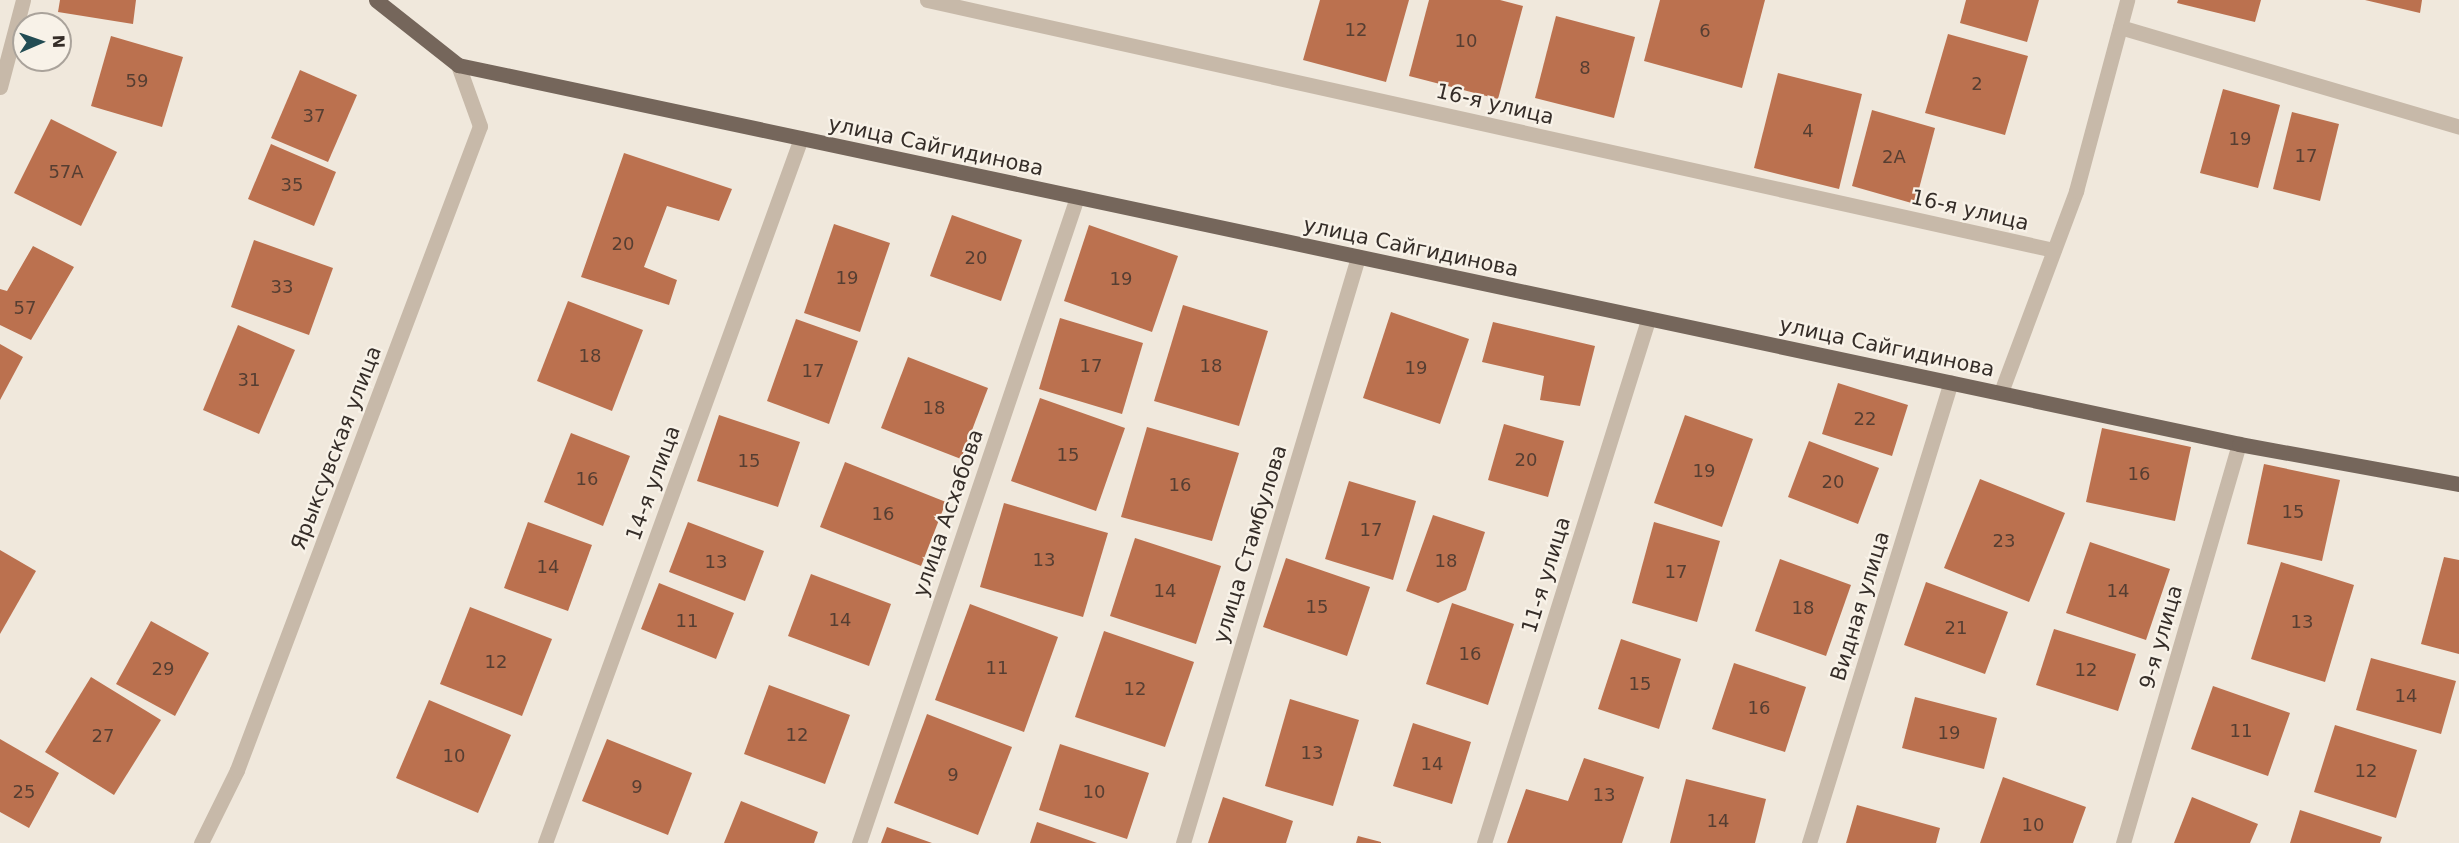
<!DOCTYPE html>
<meta charset="utf-8">
<style>
body{margin:0}
#map{position:relative;width:2459px;height:843px;overflow:hidden;background:#f0e8dc;font-family:"DejaVu Sans",sans-serif}
div>[style]{position:absolute}
[style*='--x']{left:calc(var(--x)*1px);top:calc(var(--y)*1px);width:calc(var(--w)*1px);rotate:calc(var(--a)*1deg)}
.building>*{inset:0;background:#bb714f}
.minor>*{height:15px;margin:-7.5px;padding:0 7.5px;transform-origin:7.5px;border-radius:7.5px;background:#c7b9a9}
.primary>*{height:15px;margin:-7.5px;padding:0 7.5px;transform-origin:7.5px;border-radius:7.5px;background:#75665b}
span{translate:-50% -50%;white-space:nowrap;text-align:center;line-height:1.15;-webkit-text-stroke:4.5px #f8f2e8;paint-order:stroke}
.number-label{font-size:18px;color:#563e32}
.number-label span{-webkit-text-stroke-width:0}
.street-label{font-size:21px;color:#352d28}
.north{position:absolute;left:12px;top:12px;width:60px;height:60px;box-sizing:border-box;background:#f8f2e8;border:2px solid #aaa39b;border-radius:50%;rotate:88deg;font-size:16px;font-weight:700;line-height:24px;text-align:center;color:#352d28}
.north::after{content:'';display:block;margin:auto;width:21px;height:27px;background:#224c53;clip-path:polygon(50% 0,100% 100%,50% 72%,0 100%)}
</style>
<div id="map">
<div class="building">
<i style="clip-path:polygon(60px 0,136px 0,133px 24px,58px 12px)"></i>
<i style="clip-path:polygon(1320px 0,1409px 0,1386px 82px,1303px 60px)"></i>
<i style="clip-path:polygon(1429px 0,1500px 0,1523px 6px,1498px 99px,1409px 76px)"></i>
<i style="clip-path:polygon(1660px 0,1765px 0,1742px 88px,1644px 61px)"></i>
<i style="clip-path:polygon(1966px 0,2039px 0,2027px 42px,1960px 23px)"></i>
<i style="clip-path:polygon(2178px 0,2261px 0,2255px 22px,2177px 3px)"></i>
<i style="clip-path:polygon(2365px 0,2422px 0,2420px 13px)"></i>
<i style="clip-path:polygon(1556px 16px,1635px 37px,1614px 118px,1535px 98px)"></i>
<i style="clip-path:polygon(1948px 34px,2028px 56px,2005px 135px,1925px 113px)"></i>
<i style="clip-path:polygon(111px 36px,183px 57px,162px 127px,91px 106px)"></i>
<i style="clip-path:polygon(300px 70px,357px 95px,328px 162px,271px 138px)"></i>
<i style="clip-path:polygon(1778px 73px,1862px 94px,1839px 189px,1754px 168px)"></i>
<i style="clip-path:polygon(2223px 89px,2280px 105px,2258px 188px,2200px 173px)"></i>
<i style="clip-path:polygon(1872px 110px,1935px 128px,1915px 204px,1852px 186px)"></i>
<i style="clip-path:polygon(2292px 112px,2339px 124px,2320px 201px,2273px 189px)"></i>
<i style="clip-path:polygon(51px 119px,117px 152px,81px 226px,14px 193px)"></i>
<i style="clip-path:polygon(271px 144px,336px 172px,314px 226px,248px 199px)"></i>
<i style="clip-path:polygon(624px 153px,732px 189px,719px 221px,667px 206px,644px 267px,677px 280px,669px 305px,581px 277px)"></i>
<i style="clip-path:polygon(952px 215px,1022px 240px,1001px 301px,930px 276px)"></i>
<i style="clip-path:polygon(834px 224px,890px 243px,860px 332px,804px 313px)"></i>
<i style="clip-path:polygon(1089px 225px,1178px 256px,1152px 332px,1064px 301px)"></i>
<i style="clip-path:polygon(254px 240px,333px 268px,309px 335px,231px 307px)"></i>
<i style="clip-path:polygon(33px 246px,74px 267px,31px 340px,0 325px,0 289px,7px 291px)"></i>
<i style="clip-path:polygon(568px 301px,643px 330px,612px 411px,537px 381px)"></i>
<i style="clip-path:polygon(1183px 305px,1268px 331px,1239px 426px,1154px 401px)"></i>
<i style="clip-path:polygon(1391px 312px,1469px 339px,1440px 424px,1363px 398px)"></i>
<i style="clip-path:polygon(1060px 318px,1143px 343px,1122px 414px,1039px 389px)"></i>
<i style="clip-path:polygon(796px 319px,858px 341px,829px 424px,767px 401px)"></i>
<i style="clip-path:polygon(1493px 322px,1595px 346px,1580px 406px,1540px 400px,1544px 376px,1482px 362px)"></i>
<i style="clip-path:polygon(238px 325px,295px 350px,259px 434px,203px 410px)"></i>
<i style="clip-path:polygon(0 344px,23px 357px,0 400px)"></i>
<i style="clip-path:polygon(908px 357px,988px 388px,961px 459px,881px 428px)"></i>
<i style="clip-path:polygon(1838px 383px,1908px 405px,1892px 456px,1822px 434px)"></i>
<i style="clip-path:polygon(1040px 398px,1125px 428px,1096px 511px,1011px 481px)"></i>
<i style="clip-path:polygon(719px 415px,800px 442px,778px 507px,697px 481px)"></i>
<i style="clip-path:polygon(1685px 415px,1753px 439px,1722px 527px,1654px 503px)"></i>
<i style="clip-path:polygon(1504px 424px,1564px 441px,1548px 497px,1488px 480px)"></i>
<i style="clip-path:polygon(1147px 427px,1239px 453px,1212px 541px,1121px 517px)"></i>
<i style="clip-path:polygon(2102px 428px,2191px 447px,2175px 521px,2086px 502px)"></i>
<i style="clip-path:polygon(571px 433px,630px 456px,603px 526px,544px 502px)"></i>
<i style="clip-path:polygon(1809px 441px,1879px 468px,1858px 524px,1788px 497px)"></i>
<i style="clip-path:polygon(845px 462px,946px 502px,921px 566px,820px 527px)"></i>
<i style="clip-path:polygon(2264px 464px,2340px 480px,2322px 561px,2247px 544px)"></i>
<i style="clip-path:polygon(1980px 479px,2065px 513px,2029px 602px,1944px 568px)"></i>
<i style="clip-path:polygon(1349px 481px,1416px 501px,1393px 580px,1325px 559px)"></i>
<i style="clip-path:polygon(1004px 503px,1108px 533px,1083px 617px,980px 587px)"></i>
<i style="clip-path:polygon(1433px 515px,1485px 532px,1466px 590px,1438px 603px,1406px 591px)"></i>
<i style="clip-path:polygon(528px 522px,592px 545px,568px 611px,504px 588px)"></i>
<i style="clip-path:polygon(688px 522px,764px 551px,745px 601px,669px 572px)"></i>
<i style="clip-path:polygon(1654px 522px,1720px 541px,1697px 622px,1632px 603px)"></i>
<i style="clip-path:polygon(1135px 538px,1221px 566px,1196px 644px,1110px 616px)"></i>
<i style="clip-path:polygon(2090px 542px,2170px 569px,2146px 640px,2066px 613px)"></i>
<i style="clip-path:polygon(0 550px,36px 571px,0 634px)"></i>
<i style="clip-path:polygon(2444px 557px,2459px 560px,2459px 654px,2421px 644px)"></i>
<i style="clip-path:polygon(1286px 558px,1370px 587px,1347px 656px,1263px 627px)"></i>
<i style="clip-path:polygon(1780px 559px,1851px 585px,1826px 656px,1755px 631px)"></i>
<i style="clip-path:polygon(2281px 562px,2354px 585px,2325px 682px,2251px 659px)"></i>
<i style="clip-path:polygon(811px 574px,891px 604px,869px 666px,788px 636px)"></i>
<i style="clip-path:polygon(1926px 582px,2008px 612px,1985px 674px,1904px 645px)"></i>
<i style="clip-path:polygon(659px 583px,734px 613px,716px 659px,641px 629px)"></i>
<i style="clip-path:polygon(1452px 603px,1514px 624px,1488px 705px,1426px 684px)"></i>
<i style="clip-path:polygon(970px 604px,1058px 637px,1024px 732px,935px 700px)"></i>
<i style="clip-path:polygon(470px 607px,552px 639px,522px 716px,440px 684px)"></i>
<i style="clip-path:polygon(151px 621px,209px 653px,175px 716px,116px 684px)"></i>
<i style="clip-path:polygon(2054px 629px,2136px 654px,2118px 711px,2036px 685px)"></i>
<i style="clip-path:polygon(1104px 631px,1194px 662px,1165px 747px,1075px 717px)"></i>
<i style="clip-path:polygon(1621px 639px,1681px 659px,1659px 729px,1598px 709px)"></i>
<i style="clip-path:polygon(2371px 658px,2456px 681px,2441px 734px,2356px 710px)"></i>
<i style="clip-path:polygon(1734px 663px,1806px 687px,1785px 752px,1712px 729px)"></i>
<i style="clip-path:polygon(91px 677px,161px 720px,114px 795px,45px 752px)"></i>
<i style="clip-path:polygon(769px 685px,850px 715px,825px 784px,744px 754px)"></i>
<i style="clip-path:polygon(2213px 686px,2290px 713px,2268px 776px,2191px 749px)"></i>
<i style="clip-path:polygon(1915px 697px,1997px 718px,1984px 769px,1902px 748px)"></i>
<i style="clip-path:polygon(1290px 699px,1359px 720px,1333px 806px,1265px 786px)"></i>
<i style="clip-path:polygon(429px 700px,511px 735px,478px 813px,396px 778px)"></i>
<i style="clip-path:polygon(927px 714px,1012px 747px,978px 835px,894px 803px)"></i>
<i style="clip-path:polygon(1413px 723px,1471px 742px,1452px 804px,1393px 786px)"></i>
<i style="clip-path:polygon(2335px 725px,2417px 750px,2396px 818px,2314px 792px)"></i>
<i style="clip-path:polygon(0 739px,59px 773px,29px 828px,0 812px)"></i>
<i style="clip-path:polygon(607px 739px,692px 773px,668px 835px,582px 801px)"></i>
<i style="clip-path:polygon(1060px 744px,1149px 773px,1127px 839px,1039px 810px)"></i>
<i style="clip-path:polygon(1584px 758px,1644px 777px,1622px 843px,1507px 843px,1526px 789px,1568px 801px)"></i>
<i style="clip-path:polygon(2003px 777px,2086px 807px,2073px 843px,1980px 843px)"></i>
<i style="clip-path:polygon(1686px 779px,1766px 799px,1755px 843px,1670px 843px)"></i>
<i style="clip-path:polygon(1223px 797px,1293px 821px,1286px 843px,1208px 843px)"></i>
<i style="clip-path:polygon(2192px 797px,2258px 824px,2250px 843px,2174px 843px)"></i>
<i style="clip-path:polygon(741px 801px,818px 832px,814px 843px,724px 843px)"></i>
<i style="clip-path:polygon(1857px 805px,1940px 828px,1936px 843px,1846px 843px)"></i>
<i style="clip-path:polygon(2300px 810px,2382px 837px,2380px 843px,2290px 843px)"></i>
<i style="clip-path:polygon(1037px 822px,1097px 843px,1030px 843px)"></i>
<i style="clip-path:polygon(887px 827px,932px 843px,881px 843px)"></i>
<i style="clip-path:polygon(1358px 836px,1381px 842px,1381px 843px,1356px 843px)"></i>
</div>
<div class="minor">
<i style="--x:927;--y:0;--w:1154;--a:12.51"></i>
<i style="--x:2120;--y:27;--w:353;--a:16.4"></i>
<i style="--x:0;--y:87;--w:90;--a:-75.2"></i>
<i style="--x:2001;--y:392;--w:215;--a:-69.5"></i>
<i style="--x:2076;--y:191;--w:198;--a:-75"></i>
<i style="--x:201;--y:843;--w:81;--a:-63.7"></i>
<i style="--x:237;--y:770;--w:688;--a:-69.33"></i>
<i style="--x:480;--y:126;--w:65;--a:-109.8"></i>
<i style="--x:545;--y:843;--w:750;--a:-70.04"></i>
<i style="--x:859;--y:843;--w:682;--a:-71.35"></i>
<i style="--x:1183;--y:843;--w:612;--a:-73.37"></i>
<i style="--x:1484;--y:843;--w:548;--a:-72.59"></i>
<i style="--x:1809;--y:843;--w:482;--a:-72.9"></i>
<i style="--x:2123;--y:843;--w:416;--a:-73.8"></i>
</div>
<div class="primary">
<i style="--x:376;--y:0;--w:105;--a:38.4"></i>
<i style="--x:458;--y:65;--w:1821;--a:12.01"></i>
<i style="--x:2239;--y:444;--w:224;--a:10.3"></i>
</div>
<div class="number-label">
<span style="left:1356px;top:30px">12</span>
<span style="left:1705px;top:31px">6</span>
<span style="left:1466px;top:41px">10</span>
<span style="left:1585px;top:68px">8</span>
<span style="left:137px;top:81px">59</span>
<span style="left:1977px;top:84px">2</span>
<span style="left:314px;top:116px">37</span>
<span style="left:1808px;top:131px">4</span>
<span style="left:2240px;top:139px">19</span>
<span style="left:2306px;top:156px">17</span>
<span style="left:1894px;top:157px">2А</span>
<span style="left:66px;top:172px">57А</span>
<span style="left:292px;top:185px">35</span>
<span style="left:623px;top:244px">20</span>
<span style="left:976px;top:258px">20</span>
<span style="left:847px;top:278px">19</span>
<span style="left:1121px;top:279px">19</span>
<span style="left:282px;top:287px">33</span>
<span style="left:25px;top:308px">57</span>
<span style="left:590px;top:356px">18</span>
<span style="left:1091px;top:366px">17</span>
<span style="left:1211px;top:366px">18</span>
<span style="left:1416px;top:368px">19</span>
<span style="left:813px;top:371px">17</span>
<span style="left:249px;top:380px">31</span>
<span style="left:934px;top:408px">18</span>
<span style="left:1865px;top:419px">22</span>
<span style="left:1068px;top:455px">15</span>
<span style="left:1526px;top:460px">20</span>
<span style="left:749px;top:461px">15</span>
<span style="left:1704px;top:471px">19</span>
<span style="left:2139px;top:474px">16</span>
<span style="left:587px;top:479px">16</span>
<span style="left:1833px;top:482px">20</span>
<span style="left:1180px;top:485px">16</span>
<span style="left:2293px;top:512px">15</span>
<span style="left:883px;top:514px">16</span>
<span style="left:1371px;top:530px">17</span>
<span style="left:2004px;top:541px">23</span>
<span style="left:1044px;top:560px">13</span>
<span style="left:1446px;top:561px">18</span>
<span style="left:716px;top:562px">13</span>
<span style="left:548px;top:567px">14</span>
<span style="left:1676px;top:572px">17</span>
<span style="left:1165px;top:591px">14</span>
<span style="left:2118px;top:591px">14</span>
<span style="left:1317px;top:607px">15</span>
<span style="left:1803px;top:608px">18</span>
<span style="left:840px;top:620px">14</span>
<span style="left:687px;top:621px">11</span>
<span style="left:2302px;top:622px">13</span>
<span style="left:1956px;top:628px">21</span>
<span style="left:1470px;top:654px">16</span>
<span style="left:496px;top:662px">12</span>
<span style="left:997px;top:668px">11</span>
<span style="left:163px;top:669px">29</span>
<span style="left:2086px;top:670px">12</span>
<span style="left:1640px;top:684px">15</span>
<span style="left:1135px;top:689px">12</span>
<span style="left:2406px;top:696px">14</span>
<span style="left:1759px;top:708px">16</span>
<span style="left:2241px;top:731px">11</span>
<span style="left:1949px;top:733px">19</span>
<span style="left:797px;top:735px">12</span>
<span style="left:103px;top:736px">27</span>
<span style="left:1312px;top:753px">13</span>
<span style="left:454px;top:756px">10</span>
<span style="left:1432px;top:764px">14</span>
<span style="left:2366px;top:771px">12</span>
<span style="left:953px;top:775px">9</span>
<span style="left:637px;top:787px">9</span>
<span style="left:24px;top:792px">25</span>
<span style="left:1094px;top:792px">10</span>
<span style="left:1604px;top:795px">13</span>
<span style="left:1718px;top:821px">14</span>
<span style="left:2033px;top:825px">10</span>
</div>
<div class="street-label">
<span style="left:1495px;top:104px;rotate:13deg">16-я улица</span>
<span style="left:936px;top:146px;rotate:12deg">улица Сайгидинова</span>
<span style="left:1970px;top:210px;rotate:13deg">16-я улица</span>
<span style="left:1411px;top:247px;rotate:12deg">улица Сайгидинова</span>
<span style="left:1887px;top:347px;rotate:12deg">улица Сайгидинова</span>
<span style="left:336px;top:448px;rotate:-69deg">Ярыксувская улица</span>
<span style="left:653px;top:483px;rotate:-70deg">14-я улица</span>
<span style="left:948px;top:513px;rotate:-71deg">улица Асхабова</span>
<span style="left:1250px;top:544px;rotate:-73deg">улица Стамбулова</span>
<span style="left:1546px;top:575px;rotate:-73deg">11-я улица</span>
<span style="left:1860px;top:606px;rotate:-73deg">Видная улица</span>
<span style="left:2161px;top:637px;rotate:-74deg">9-я улица</span>
</div>
<div class="north">N</div>
</div>
